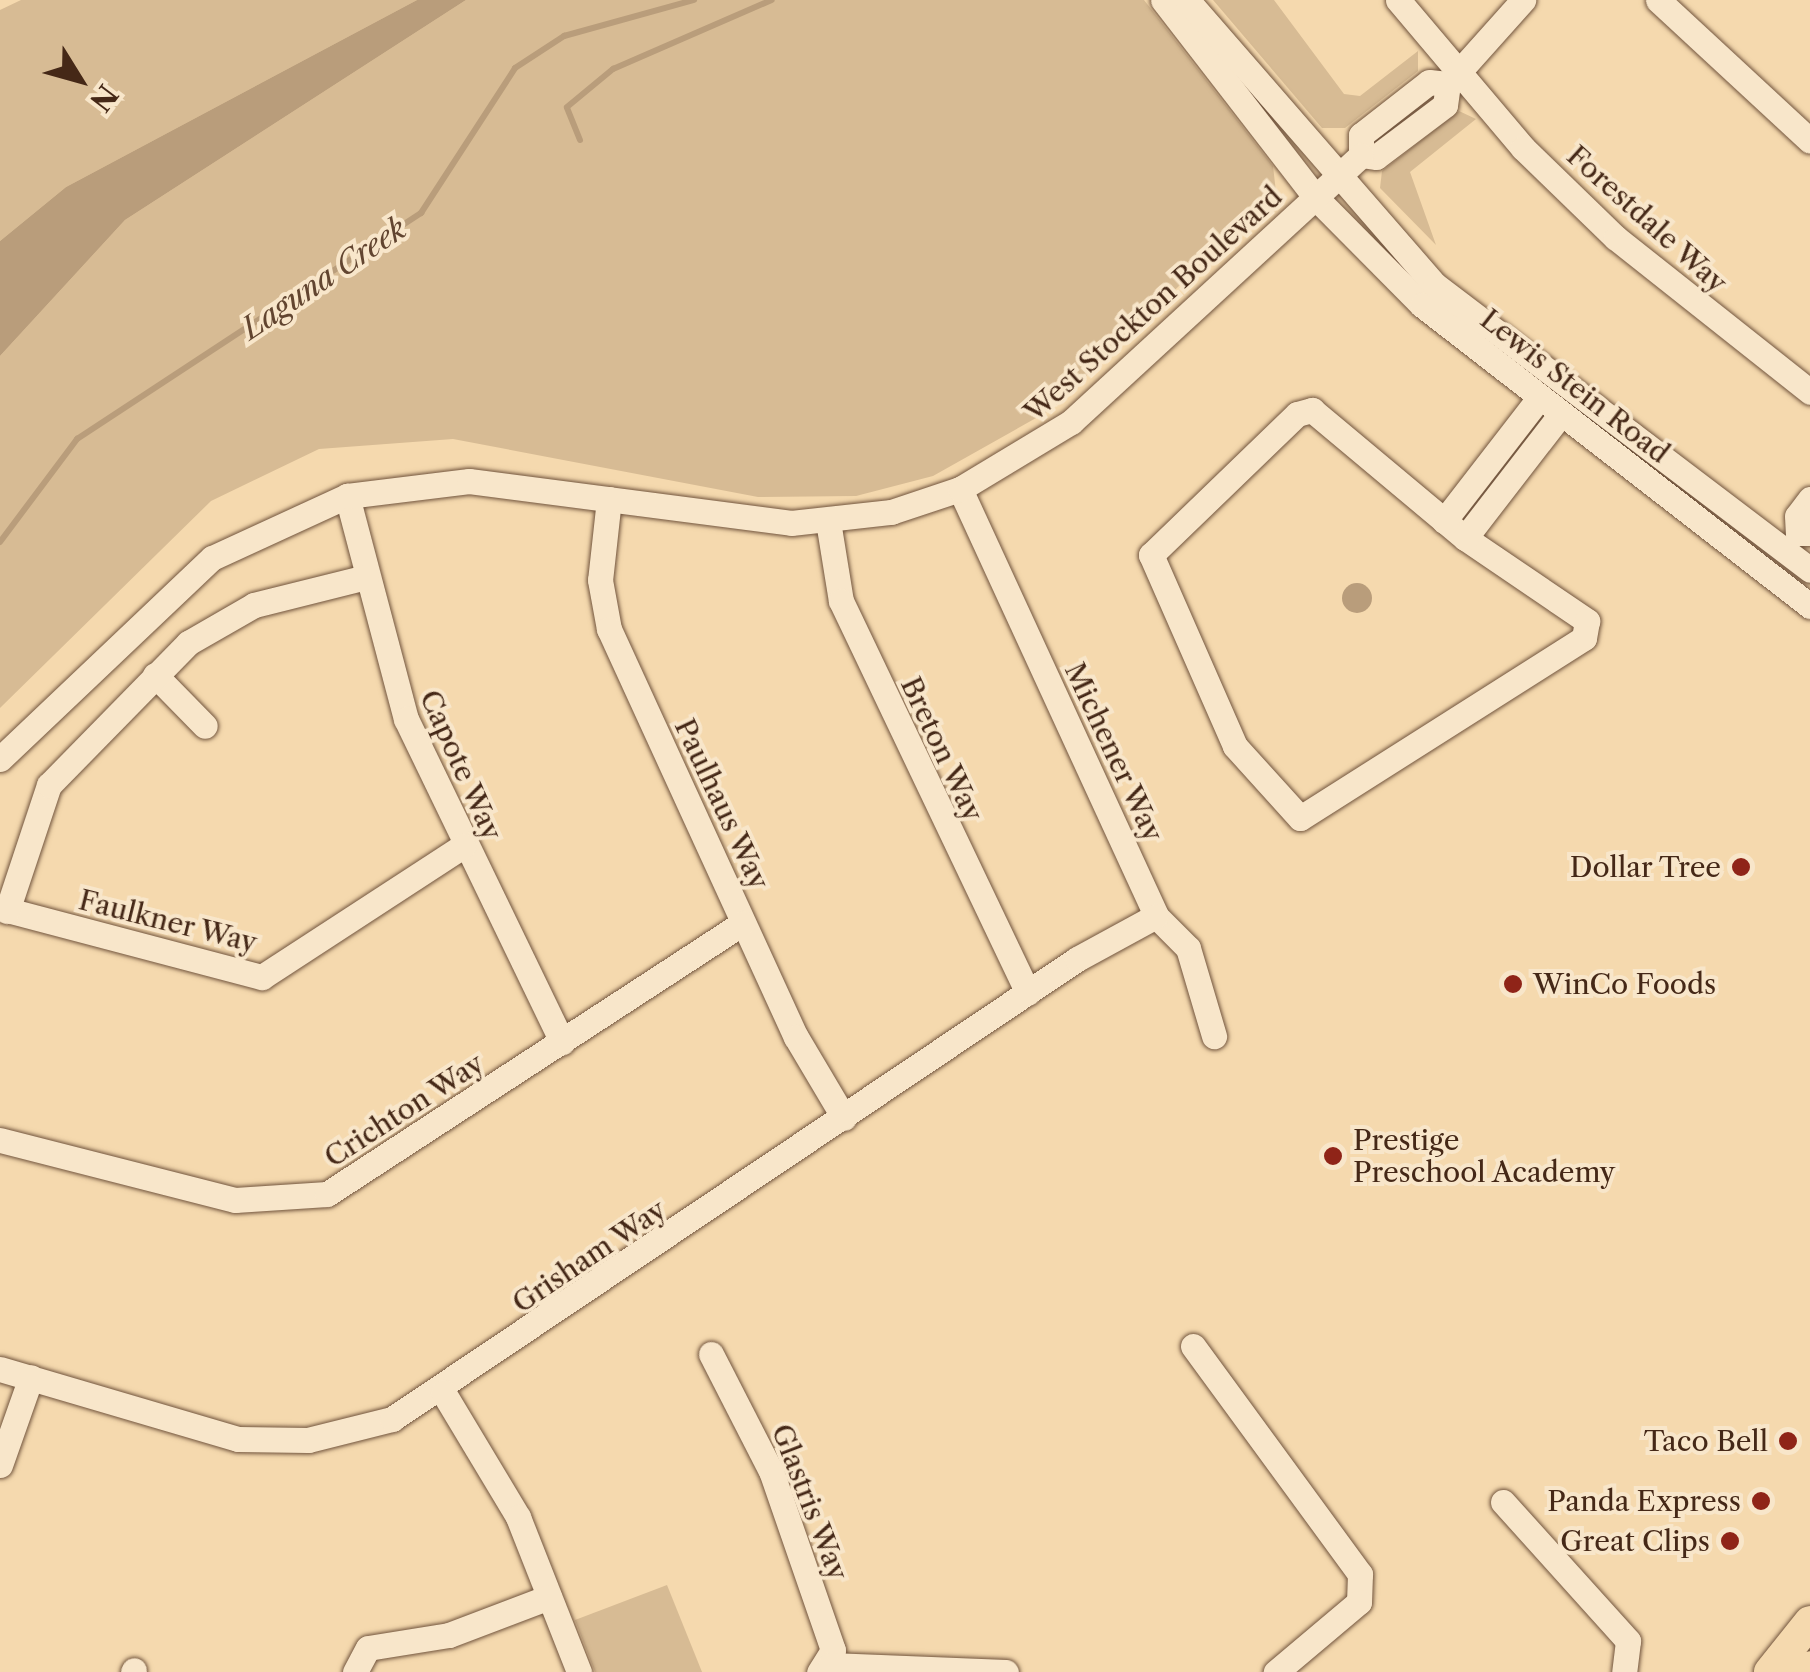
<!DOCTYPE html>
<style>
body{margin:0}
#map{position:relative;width:1810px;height:1672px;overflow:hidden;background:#f5d9ae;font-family:"Libre Caslon Text",serif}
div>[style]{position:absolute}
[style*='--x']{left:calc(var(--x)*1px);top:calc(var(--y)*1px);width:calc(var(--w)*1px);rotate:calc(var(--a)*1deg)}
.green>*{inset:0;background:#d7bb94}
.water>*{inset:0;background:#b99d7b}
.round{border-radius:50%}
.stream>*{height:6px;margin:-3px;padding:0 3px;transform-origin:3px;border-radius:3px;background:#b99d7b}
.roads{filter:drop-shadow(0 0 2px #71543d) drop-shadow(0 0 2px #71543d)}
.minor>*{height:25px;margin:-12.5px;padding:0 12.5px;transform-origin:12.5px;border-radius:12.5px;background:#f8e6ca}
.major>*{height:32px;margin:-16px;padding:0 16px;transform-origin:16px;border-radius:16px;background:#f5d9ae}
.dots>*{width:28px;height:28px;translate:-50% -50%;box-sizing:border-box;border:5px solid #f8e6ca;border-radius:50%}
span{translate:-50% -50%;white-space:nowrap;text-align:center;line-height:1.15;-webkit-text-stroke:8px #f8e6ca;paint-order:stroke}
.street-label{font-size:28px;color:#452817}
.poi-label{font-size:28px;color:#452817}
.right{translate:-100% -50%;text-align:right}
.left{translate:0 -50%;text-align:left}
.water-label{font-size:30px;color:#624530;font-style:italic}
.north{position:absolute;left:30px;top:30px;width:100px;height:100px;-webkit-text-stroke:8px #f8e6ca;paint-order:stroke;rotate:127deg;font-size:28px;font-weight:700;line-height:40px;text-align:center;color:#452817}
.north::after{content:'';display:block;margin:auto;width:35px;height:45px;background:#452817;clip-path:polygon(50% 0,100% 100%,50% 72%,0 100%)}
</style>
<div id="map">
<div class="green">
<i style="clip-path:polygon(21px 0,417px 0,66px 187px,0 241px,0 10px)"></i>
<i style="clip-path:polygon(466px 0,1144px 0,1273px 166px,1276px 192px,1052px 409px,933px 476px,856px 496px,758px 497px,453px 439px,319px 449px,211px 501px,0 708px,0 356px,125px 220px)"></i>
<i style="clip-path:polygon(1213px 0,1274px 0,1344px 94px,1360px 96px,1418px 51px,1418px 71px,1345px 128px,1322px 128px)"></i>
<i style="clip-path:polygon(1459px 111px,1476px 119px,1410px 172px,1436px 245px,1380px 188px,1382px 171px)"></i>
<i style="clip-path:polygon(667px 1585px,702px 1672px,595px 1672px,575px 1620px)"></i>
</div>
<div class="water">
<i style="clip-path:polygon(417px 0,466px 0,125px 220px,0 356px,0 241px,66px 187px)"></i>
<i class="round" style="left:1342px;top:583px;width:30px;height:30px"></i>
</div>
<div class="stream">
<i style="--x:580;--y:140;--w:35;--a:-112"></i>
<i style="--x:567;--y:107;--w:60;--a:-39.6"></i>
<i style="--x:613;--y:69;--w:173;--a:-23.5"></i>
<i style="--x:0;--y:542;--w:129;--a:-53.2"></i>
<i style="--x:77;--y:439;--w:412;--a:-33.3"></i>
<i style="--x:421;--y:213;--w:173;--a:-57"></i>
<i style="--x:515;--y:68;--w:59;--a:-33.1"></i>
<i style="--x:564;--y:36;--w:135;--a:-15.5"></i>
</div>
<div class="roads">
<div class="minor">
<i style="--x:1163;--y:0;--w:252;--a:52.3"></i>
<i style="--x:1317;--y:199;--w:149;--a:45.3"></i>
<i style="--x:1422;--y:305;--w:491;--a:37.8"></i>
<i style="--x:1187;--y:0;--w:378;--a:49"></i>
<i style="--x:1435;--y:285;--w:471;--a:37.2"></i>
<i style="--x:1398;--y:0;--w:194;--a:49.8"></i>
<i style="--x:1523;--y:148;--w:129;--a:44.1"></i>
<i style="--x:1616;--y:238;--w:248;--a:38.4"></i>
<i style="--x:1658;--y:0;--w:207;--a:42.8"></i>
<i style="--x:1429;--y:82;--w:19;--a:6"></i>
<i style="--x:1448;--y:84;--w:21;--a:98"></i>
<i style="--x:1445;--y:105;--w:86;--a:143"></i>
<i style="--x:1376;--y:157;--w:15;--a:-172"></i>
<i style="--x:1361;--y:155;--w:20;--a:-90"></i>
<i style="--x:1361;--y:135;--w:86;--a:-37.9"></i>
<i style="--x:1448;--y:84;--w:113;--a:-48.2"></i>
<i style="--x:1312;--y:410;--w:199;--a:39.9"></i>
<i style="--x:1465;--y:538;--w:148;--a:34.2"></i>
<i style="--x:1587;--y:621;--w:17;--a:100"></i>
<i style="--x:1584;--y:638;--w:336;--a:147.6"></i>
<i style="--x:1300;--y:818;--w:97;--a:-132.1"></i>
<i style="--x:1235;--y:746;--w:209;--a:-113.7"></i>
<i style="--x:1151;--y:555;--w:203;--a:-44"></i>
<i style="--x:1297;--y:414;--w:16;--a:-15"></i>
<i style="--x:960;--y:489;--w:470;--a:65.3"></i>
<i style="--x:1156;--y:916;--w:45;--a:45"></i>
<i style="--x:1188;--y:948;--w:92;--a:73.5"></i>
<i style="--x:347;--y:496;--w:231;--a:75.2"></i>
<i style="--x:406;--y:719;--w:359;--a:64.2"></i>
<i style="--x:609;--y:499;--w:81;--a:96.3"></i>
<i style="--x:600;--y:580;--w:50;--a:79.6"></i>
<i style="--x:609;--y:629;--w:449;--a:65.4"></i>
<i style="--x:796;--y:1037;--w:94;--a:59.3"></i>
<i style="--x:1810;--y:499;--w:21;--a:127"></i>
<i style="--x:1797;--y:516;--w:17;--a:87"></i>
<i style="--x:1798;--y:533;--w:12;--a:0"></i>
<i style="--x:828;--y:521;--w:81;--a:80.8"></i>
<i style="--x:841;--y:601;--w:434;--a:64.5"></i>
<i style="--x:1444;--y:521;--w:155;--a:-52.3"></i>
<i style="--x:1465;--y:538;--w:157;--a:-52.3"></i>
<i style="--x:155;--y:675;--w:71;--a:45.6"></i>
<i style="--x:0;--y:759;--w:292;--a:-43.5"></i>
<i style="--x:212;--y:558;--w:149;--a:-24.7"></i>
<i style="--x:347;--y:496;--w:123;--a:-7"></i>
<i style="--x:469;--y:481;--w:325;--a:7.4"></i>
<i style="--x:791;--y:523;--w:101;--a:-6.3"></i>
<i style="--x:891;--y:512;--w:73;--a:-18.4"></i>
<i style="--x:960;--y:489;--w:130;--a:-31.1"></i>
<i style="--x:1071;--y:422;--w:394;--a:-42.6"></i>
<i style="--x:0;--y:908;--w:271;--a:14.8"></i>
<i style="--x:262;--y:977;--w:240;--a:-33.1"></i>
<i style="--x:7;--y:911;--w:133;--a:-71.6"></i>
<i style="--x:49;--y:785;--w:199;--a:-45.6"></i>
<i style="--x:188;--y:643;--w:76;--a:-29.9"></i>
<i style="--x:254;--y:605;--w:115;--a:-14"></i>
<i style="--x:0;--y:1140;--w:243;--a:14.3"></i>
<i style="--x:235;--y:1200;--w:92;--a:-3.7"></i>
<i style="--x:327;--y:1194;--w:496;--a:-33.1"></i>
<i style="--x:1193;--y:1346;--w:283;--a:53.8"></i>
<i style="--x:1360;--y:1574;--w:28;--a:92"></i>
<i style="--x:1359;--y:1602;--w:109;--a:139.9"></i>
<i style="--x:711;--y:1354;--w:131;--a:62.9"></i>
<i style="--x:771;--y:1471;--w:189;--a:70.9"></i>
<i style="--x:833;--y:1650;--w:26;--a:122"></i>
<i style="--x:0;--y:1369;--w:248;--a:16.4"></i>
<i style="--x:238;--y:1439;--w:70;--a:0.8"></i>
<i style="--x:308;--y:1440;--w:87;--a:-14"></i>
<i style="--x:392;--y:1419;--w:825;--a:-33.88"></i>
<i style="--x:1077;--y:959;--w:90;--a:-28.6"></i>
<i style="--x:443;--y:1392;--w:146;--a:59"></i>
<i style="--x:518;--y:1517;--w:167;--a:68.5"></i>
<i style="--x:0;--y:1465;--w:93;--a:-70.6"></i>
<i style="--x:1503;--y:1502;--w:187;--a:48"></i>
<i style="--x:1628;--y:1641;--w:31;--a:97"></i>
<i style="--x:830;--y:1665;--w:176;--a:2.3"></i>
<i style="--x:133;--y:1672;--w:2;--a:-63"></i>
<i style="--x:355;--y:1672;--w:27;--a:-62"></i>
<i style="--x:368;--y:1648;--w:82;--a:-9.1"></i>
<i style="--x:449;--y:1635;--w:107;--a:-20.8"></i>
</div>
<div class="major">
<i style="--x:1770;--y:1672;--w:64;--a:-51.3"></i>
<i style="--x:1806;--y:1672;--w:6;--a:-51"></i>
</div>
</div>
<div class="dots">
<i style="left:1741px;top:867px;background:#8f2418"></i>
<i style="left:1513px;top:984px;background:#8f2418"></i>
<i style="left:1333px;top:1156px;background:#8f2418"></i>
<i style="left:1788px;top:1441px;background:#8f2418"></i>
<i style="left:1761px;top:1501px;background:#8f2418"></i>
<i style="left:1730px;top:1541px;background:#8f2418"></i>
</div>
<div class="street-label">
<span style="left:1647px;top:219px;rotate:42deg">Forestdale Way</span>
<span style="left:1153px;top:304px;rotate:-42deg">West Stockton Boulevard</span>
<span style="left:1575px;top:386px;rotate:38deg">Lewis Stein Road</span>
<span style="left:942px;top:749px;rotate:65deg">Breton Way</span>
<span style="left:1114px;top:752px;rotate:65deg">Michener Way</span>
<span style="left:461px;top:765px;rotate:66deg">Capote Way</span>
<span style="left:722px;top:804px;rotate:65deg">Paulhaus Way</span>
<span style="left:168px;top:921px;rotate:14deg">Faulkner Way</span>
<span style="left:404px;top:1110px;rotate:-33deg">Crichton Way</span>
<span style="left:589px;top:1256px;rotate:-34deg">Grisham Way</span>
<span style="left:810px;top:1502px;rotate:69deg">Glastris Way</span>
</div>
<div class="poi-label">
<span class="right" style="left:1721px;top:867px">Dollar Tree</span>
<span class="left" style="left:1533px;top:984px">WinCo Foods</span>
<span class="left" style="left:1353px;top:1156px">Prestige<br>Preschool Academy</span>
<span class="right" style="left:1768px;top:1441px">Taco Bell</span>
<span class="right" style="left:1741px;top:1501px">Panda Express</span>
<span class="right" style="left:1710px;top:1541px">Great Clips</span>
</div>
<div class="water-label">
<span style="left:324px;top:279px;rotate:-34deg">Laguna Creek</span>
</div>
<div class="north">N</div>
</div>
